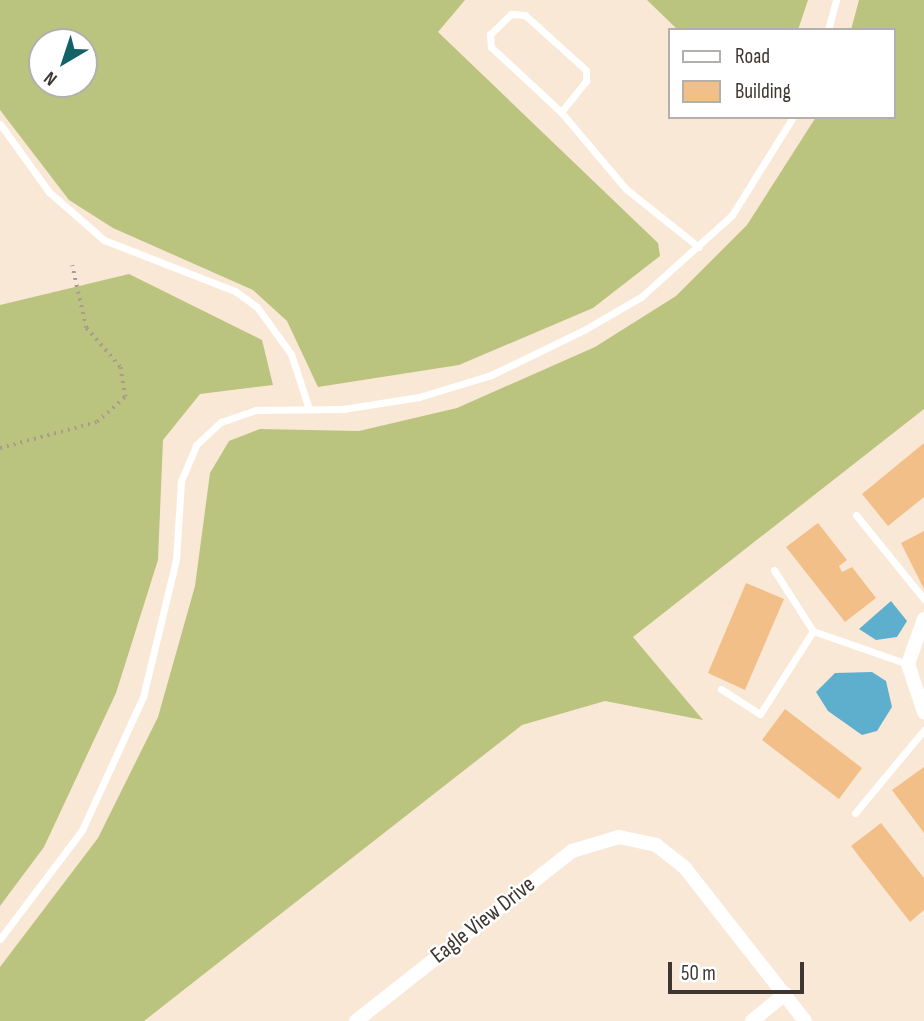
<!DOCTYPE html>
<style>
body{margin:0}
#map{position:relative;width:924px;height:1021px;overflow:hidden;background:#f9e8d6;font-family:"Sofia Sans Condensed",sans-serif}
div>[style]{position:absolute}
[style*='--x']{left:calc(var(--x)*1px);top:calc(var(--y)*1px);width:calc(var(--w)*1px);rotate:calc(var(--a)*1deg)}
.forest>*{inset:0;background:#bbc47e}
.water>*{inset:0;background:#5eafce}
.building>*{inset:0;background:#f3bf89}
.path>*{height:3.5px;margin-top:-1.75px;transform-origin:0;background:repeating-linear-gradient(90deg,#a99c8f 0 2px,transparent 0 7px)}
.service>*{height:7px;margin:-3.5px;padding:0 3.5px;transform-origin:3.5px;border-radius:3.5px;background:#fff}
.minor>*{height:14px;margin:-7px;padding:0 7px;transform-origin:7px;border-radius:7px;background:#fff}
span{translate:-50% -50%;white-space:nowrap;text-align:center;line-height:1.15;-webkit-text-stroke:5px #fff;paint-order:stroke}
.street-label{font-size:23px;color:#3e3731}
.legend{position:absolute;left:668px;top:28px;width:228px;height:91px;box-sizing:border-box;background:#fff;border:2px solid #b2afad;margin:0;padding:9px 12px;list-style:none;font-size:21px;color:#3e3731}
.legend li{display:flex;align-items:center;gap:14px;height:35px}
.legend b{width:35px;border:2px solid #b2afad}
.north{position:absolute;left:28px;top:28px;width:70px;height:70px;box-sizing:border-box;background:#fff;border:2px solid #b2afad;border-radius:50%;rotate:219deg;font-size:19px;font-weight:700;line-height:28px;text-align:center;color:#3e3731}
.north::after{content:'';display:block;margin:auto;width:24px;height:32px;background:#136268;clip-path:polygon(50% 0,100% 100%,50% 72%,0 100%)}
.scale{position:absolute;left:668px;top:962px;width:136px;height:32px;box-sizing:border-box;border:4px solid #3e3731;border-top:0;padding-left:9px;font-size:21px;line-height:24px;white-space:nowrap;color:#3e3731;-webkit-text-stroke:5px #fff;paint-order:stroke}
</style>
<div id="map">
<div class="forest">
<i style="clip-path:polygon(evenodd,0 0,465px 0,438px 32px,658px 243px,660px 256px,593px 308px,459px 365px,318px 387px,287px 321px,253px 290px,113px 228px,69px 200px,0 110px,0 0,84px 42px,84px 84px,42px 84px,42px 42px,84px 42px)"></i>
<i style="clip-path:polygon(647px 0,808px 0,798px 30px,678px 30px)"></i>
<i style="clip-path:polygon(859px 0,924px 0,924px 409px,633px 637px,703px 720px,605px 701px,522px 725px,144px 1021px,0 1021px,0 967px,98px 838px,158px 717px,195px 586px,210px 473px,229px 441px,260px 429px,359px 431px,457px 408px,595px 347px,676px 296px,747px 225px,816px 117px,894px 117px,894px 30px,851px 30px)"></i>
<i style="clip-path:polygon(129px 274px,262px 340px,273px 385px,200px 394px,163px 440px,158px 560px,116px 693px,44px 847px,0 906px,0 305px)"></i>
</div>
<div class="water">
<i style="clip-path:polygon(891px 601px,907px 621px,897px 637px,876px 640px,859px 629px)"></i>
<i style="clip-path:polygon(872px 672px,886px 681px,892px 707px,877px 731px,862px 735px,828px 711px,816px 692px,835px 673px)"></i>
</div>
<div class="building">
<i style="clip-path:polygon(924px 443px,924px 497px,888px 526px,862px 494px)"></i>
<i style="clip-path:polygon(818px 523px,847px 560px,839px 566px,842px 572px,852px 567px,876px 598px,845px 622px,786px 547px)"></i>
<i style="clip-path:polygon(924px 531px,924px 589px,901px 543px)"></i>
<i style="clip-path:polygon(746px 583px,784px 599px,745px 690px,708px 673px)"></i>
<i style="clip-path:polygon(785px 709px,862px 768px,839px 799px,762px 740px)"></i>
<i style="clip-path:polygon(924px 767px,924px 833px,892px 790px)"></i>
<i style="clip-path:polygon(881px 823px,924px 878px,924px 910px,910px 922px,851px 846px)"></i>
</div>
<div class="path">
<i style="--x:0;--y:448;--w:100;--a:-15"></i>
<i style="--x:97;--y:422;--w:38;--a:-42"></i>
<i style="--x:125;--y:397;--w:30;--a:-99"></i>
<i style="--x:120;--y:367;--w:52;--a:-131.1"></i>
<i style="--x:86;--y:328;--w:64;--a:-102.7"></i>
</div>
<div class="service">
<i style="--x:828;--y:30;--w:31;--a:-75"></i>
<i style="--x:561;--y:112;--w:40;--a:-51"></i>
<i style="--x:586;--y:81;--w:11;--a:-90"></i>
<i style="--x:586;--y:70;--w:82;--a:-138"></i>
<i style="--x:525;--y:15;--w:14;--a:-176"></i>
<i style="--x:511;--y:14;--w:29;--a:136"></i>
<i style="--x:490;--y:34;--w:13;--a:86"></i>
<i style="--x:491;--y:47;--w:96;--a:42.9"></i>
<i style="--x:561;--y:112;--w:101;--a:49.8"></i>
<i style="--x:626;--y:189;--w:93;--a:38.5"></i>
<i style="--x:0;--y:124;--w:84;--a:54.2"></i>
<i style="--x:49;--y:192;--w:73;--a:41.1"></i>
<i style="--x:104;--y:240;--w:141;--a:21.3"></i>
<i style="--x:235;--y:291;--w:27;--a:36"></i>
<i style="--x:257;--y:307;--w:58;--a:54.1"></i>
<i style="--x:291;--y:354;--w:58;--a:71.9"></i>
<i style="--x:856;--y:515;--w:108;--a:51"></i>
<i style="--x:774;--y:570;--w:72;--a:57.4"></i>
<i style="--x:813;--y:631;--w:101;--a:19.2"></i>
<i style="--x:721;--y:689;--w:46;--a:32.7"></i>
<i style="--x:760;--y:714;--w:98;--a:-57.4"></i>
<i style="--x:855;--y:813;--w:108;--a:-50.3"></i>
<i style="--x:0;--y:939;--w:136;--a:-53"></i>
<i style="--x:82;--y:830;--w:146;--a:-65.4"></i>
<i style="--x:143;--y:697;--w:141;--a:-76.5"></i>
<i style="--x:176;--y:560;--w:79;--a:-86.4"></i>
<i style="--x:181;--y:481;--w:39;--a:-67"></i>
<i style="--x:196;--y:445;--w:34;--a:-43"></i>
<i style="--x:221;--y:422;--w:37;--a:-19"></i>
<i style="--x:256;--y:410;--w:87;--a:-0.7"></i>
<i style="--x:343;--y:409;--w:77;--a:-9"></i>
<i style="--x:419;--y:397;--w:75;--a:-17"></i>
<i style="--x:491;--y:375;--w:103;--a:-25.8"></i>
<i style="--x:584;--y:330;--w:66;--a:-30.1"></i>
<i style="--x:641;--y:297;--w:122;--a:-42"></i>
<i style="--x:732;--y:215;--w:115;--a:-58.1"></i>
</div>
<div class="minor">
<i style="--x:924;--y:619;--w:48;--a:109.6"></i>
<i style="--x:908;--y:664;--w:51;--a:71.6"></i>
<i style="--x:356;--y:1021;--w:275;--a:-38.2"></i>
<i style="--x:572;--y:851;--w:49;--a:-16.6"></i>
<i style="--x:619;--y:837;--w:38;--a:12"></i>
<i style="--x:656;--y:845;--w:37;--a:38"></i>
<i style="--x:685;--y:868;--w:194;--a:51.9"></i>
<i style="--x:752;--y:1021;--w:43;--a:-39.3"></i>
</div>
<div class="street-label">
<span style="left:483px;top:920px;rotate:-38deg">Eagle View Drive</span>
</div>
<ul class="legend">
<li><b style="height:9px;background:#fff"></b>Road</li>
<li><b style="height:19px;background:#f3bf89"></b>Building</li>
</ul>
<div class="north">N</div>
<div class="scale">50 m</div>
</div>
